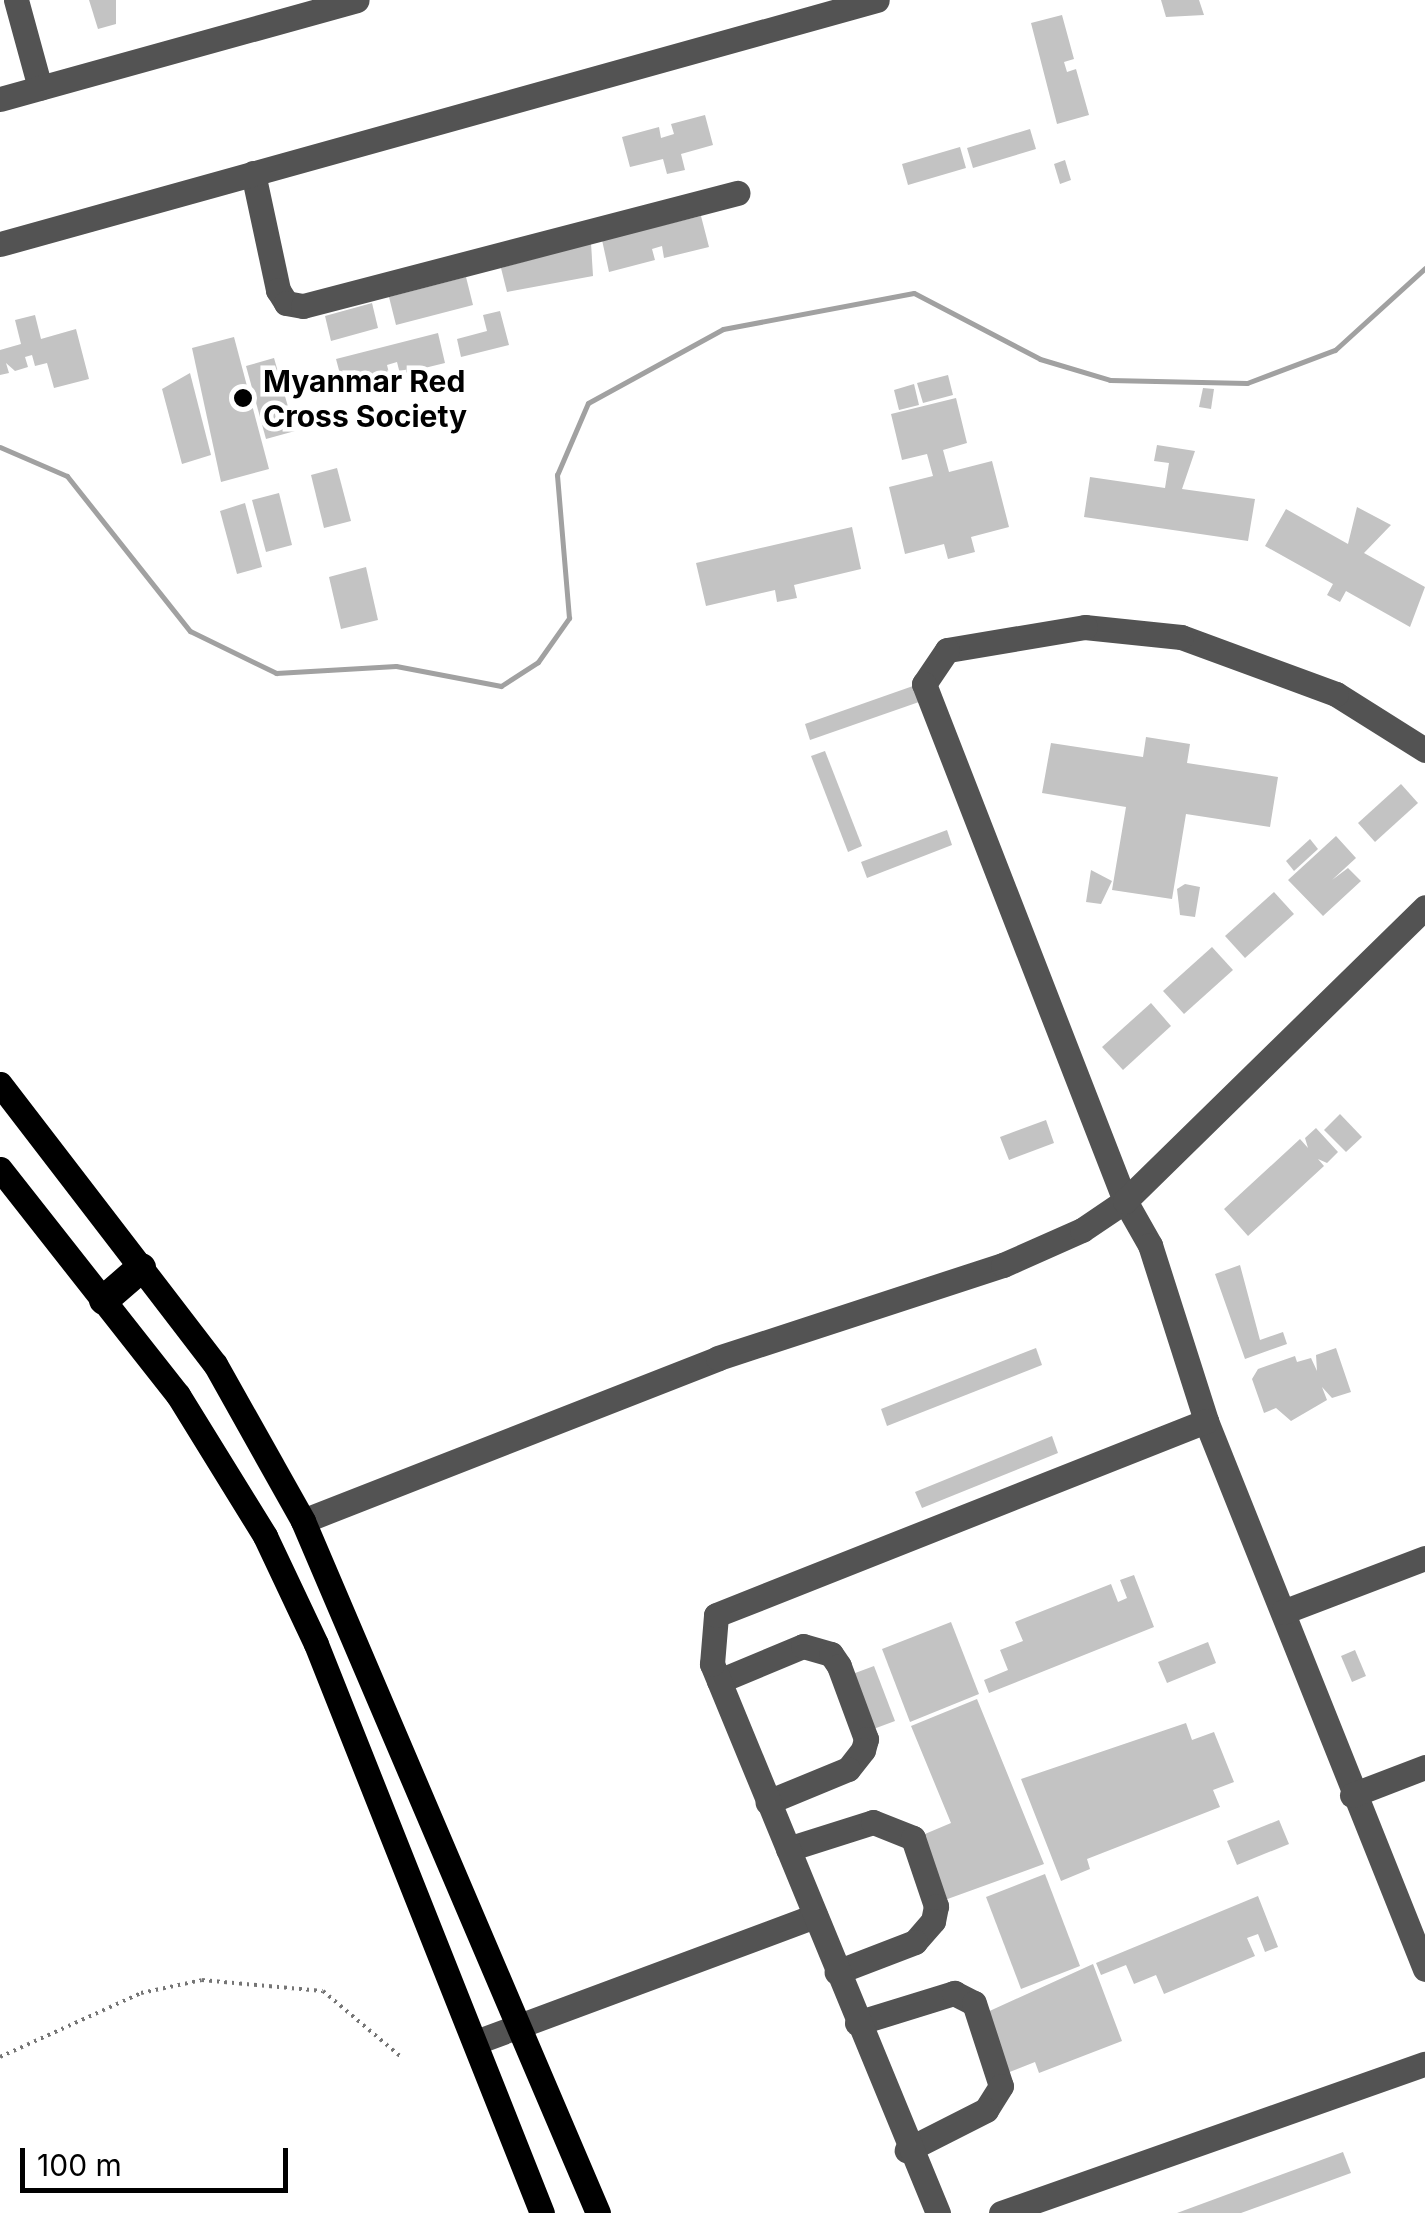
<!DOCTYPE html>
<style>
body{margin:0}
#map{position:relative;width:1425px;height:2213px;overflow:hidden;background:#fff;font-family:Inter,sans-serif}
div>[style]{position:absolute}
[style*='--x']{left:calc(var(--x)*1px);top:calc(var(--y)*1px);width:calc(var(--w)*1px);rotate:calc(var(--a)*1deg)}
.stream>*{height:5px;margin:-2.5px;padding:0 2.5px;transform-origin:2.5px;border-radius:2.5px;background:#a1a1a1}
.building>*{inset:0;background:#c3c3c3}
.path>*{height:4px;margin-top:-2px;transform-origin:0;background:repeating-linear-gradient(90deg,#757575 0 2.5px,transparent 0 7.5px)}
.minor>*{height:25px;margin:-12.5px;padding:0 12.5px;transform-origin:12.5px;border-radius:12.5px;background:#535353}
.major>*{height:25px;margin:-12.5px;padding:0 12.5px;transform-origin:12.5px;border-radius:12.5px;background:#000}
.highway>*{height:30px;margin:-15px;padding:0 15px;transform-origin:15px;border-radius:15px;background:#000}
.dots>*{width:28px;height:28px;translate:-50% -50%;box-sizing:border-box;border:5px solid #fff;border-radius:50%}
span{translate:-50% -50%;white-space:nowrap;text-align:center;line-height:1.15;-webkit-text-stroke:9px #fff;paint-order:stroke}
.poi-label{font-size:30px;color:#000;font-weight:700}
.left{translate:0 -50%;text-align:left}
.scale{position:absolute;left:20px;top:2148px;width:268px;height:45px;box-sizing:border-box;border:5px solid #000;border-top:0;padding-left:12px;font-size:30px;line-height:35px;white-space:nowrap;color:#000;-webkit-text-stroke:8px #fff;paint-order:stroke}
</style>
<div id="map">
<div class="stream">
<i style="--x:0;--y:447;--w:73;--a:23.4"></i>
<i style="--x:67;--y:476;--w:198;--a:51.6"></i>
<i style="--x:190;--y:631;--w:96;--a:26"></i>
<i style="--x:276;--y:673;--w:120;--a:-3.3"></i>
<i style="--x:396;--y:666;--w:107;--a:10.8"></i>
<i style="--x:501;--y:686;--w:44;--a:-33"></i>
<i style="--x:538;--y:662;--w:54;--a:-54.8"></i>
<i style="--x:569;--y:618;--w:144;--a:-94.8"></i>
<i style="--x:557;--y:475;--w:78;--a:-66.7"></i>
<i style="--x:588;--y:403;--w:154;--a:-28.7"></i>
<i style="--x:723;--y:329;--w:194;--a:-10.7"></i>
<i style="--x:914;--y:293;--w:142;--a:27.6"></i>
<i style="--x:1040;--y:359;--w:73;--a:16.7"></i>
<i style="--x:1110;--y:380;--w:137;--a:1.3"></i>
<i style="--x:1247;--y:383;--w:94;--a:-20.6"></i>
<i style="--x:1335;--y:350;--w:122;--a:-42.3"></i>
</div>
<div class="building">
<i style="clip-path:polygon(89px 0,116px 0,116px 24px,98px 29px)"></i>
<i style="clip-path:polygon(1161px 0,1199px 0,1204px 15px,1166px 17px)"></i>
<i style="clip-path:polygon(1062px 15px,1074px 59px,1064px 62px,1067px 72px,1076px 69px,1089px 115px,1057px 124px,1031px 23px)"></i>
<i style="clip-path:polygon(705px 115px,713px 145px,681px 154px,685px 170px,667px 174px,663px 159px,630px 167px,622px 137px,659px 127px,661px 138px,674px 134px,671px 124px)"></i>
<i style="clip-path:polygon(1030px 129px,1036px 149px,973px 168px,967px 148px)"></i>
<i style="clip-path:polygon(960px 147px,966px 168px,908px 185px,902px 164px)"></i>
<i style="clip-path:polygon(1065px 160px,1071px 180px,1060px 184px,1054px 164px)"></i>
<i style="clip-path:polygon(701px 216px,709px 247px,664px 258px,662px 246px,652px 249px,655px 260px,609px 272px,602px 240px)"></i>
<i style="clip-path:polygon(591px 243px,593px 276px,507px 292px,501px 268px)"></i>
<i style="clip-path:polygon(466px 277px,473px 305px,396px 325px,389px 297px)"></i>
<i style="clip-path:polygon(372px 303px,378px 328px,331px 341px,325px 316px)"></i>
<i style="clip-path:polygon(500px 311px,509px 345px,461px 357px,457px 339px,487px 331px,483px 315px)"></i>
<i style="clip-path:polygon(35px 315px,41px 339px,76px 329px,89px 379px,54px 388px,47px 363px,35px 366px,32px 355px,25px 357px,28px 367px,15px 371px,6px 363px,9px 373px,0 375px,0 350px,21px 344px,15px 320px)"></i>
<i style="clip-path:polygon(438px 333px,445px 363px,400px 374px,397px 362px,387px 365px,390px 377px,344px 389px,336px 359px)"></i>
<i style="clip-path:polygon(234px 337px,269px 469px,221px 482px,192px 348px)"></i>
<i style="clip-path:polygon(274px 358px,295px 431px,266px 439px,246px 366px)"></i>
<i style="clip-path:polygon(190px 373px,211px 455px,182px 464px,162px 389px)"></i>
<i style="clip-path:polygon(948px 375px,953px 395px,923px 403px,917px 383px)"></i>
<i style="clip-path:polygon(914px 384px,919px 405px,899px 410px,894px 390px)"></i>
<i style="clip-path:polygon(1203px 388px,1214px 389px,1211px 409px,1199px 407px)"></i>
<i style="clip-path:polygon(956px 398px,967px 443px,943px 450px,949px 472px,992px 461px,1009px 527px,971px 537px,975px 552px,948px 559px,944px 544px,905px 554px,889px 487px,933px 476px,927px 454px,902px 460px,891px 414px)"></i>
<i style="clip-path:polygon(1157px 445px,1195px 451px,1182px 489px,1255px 499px,1248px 541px,1084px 517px,1090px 477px,1165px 488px,1169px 463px,1154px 461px)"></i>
<i style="clip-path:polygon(337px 468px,351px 521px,324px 528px,311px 475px)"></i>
<i style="clip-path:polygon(279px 493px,292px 545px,266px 552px,252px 500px)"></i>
<i style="clip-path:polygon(245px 503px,262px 567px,237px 574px,220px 511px)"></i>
<i style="clip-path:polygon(1357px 507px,1391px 525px,1364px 553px,1425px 587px,1410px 627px,1346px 591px,1340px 602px,1327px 595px,1333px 584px,1265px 546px,1286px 509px,1348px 544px)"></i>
<i style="clip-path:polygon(852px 527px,861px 569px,794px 585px,797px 598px,777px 602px,775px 590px,706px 606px,696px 563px)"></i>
<i style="clip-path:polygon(366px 567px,378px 620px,341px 629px,329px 577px)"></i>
<i style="clip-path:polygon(913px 686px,919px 702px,810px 740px,805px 724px)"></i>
<i style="clip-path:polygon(1146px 737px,1190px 744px,1187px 763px,1278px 777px,1270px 827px,1186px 814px,1172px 899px,1112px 890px,1126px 807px,1042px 793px,1051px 743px,1143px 757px)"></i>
<i style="clip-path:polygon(825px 751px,862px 846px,848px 852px,811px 756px)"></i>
<i style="clip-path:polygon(1401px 784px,1418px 803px,1375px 842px,1358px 823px)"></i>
<i style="clip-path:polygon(947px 830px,952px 845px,867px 878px,861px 862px)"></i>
<i style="clip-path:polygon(1336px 836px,1356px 858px,1332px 880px,1348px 868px,1361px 881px,1323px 916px,1288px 880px)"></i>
<i style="clip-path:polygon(1310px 839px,1318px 849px,1294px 871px,1286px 861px)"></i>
<i style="clip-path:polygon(1091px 870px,1112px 881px,1101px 904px,1086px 902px)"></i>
<i style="clip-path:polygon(1185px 884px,1200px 887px,1195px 917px,1180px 915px,1177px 889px)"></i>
<i style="clip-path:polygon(1274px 892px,1294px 914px,1245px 958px,1225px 936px)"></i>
<i style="clip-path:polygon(1212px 947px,1233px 970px,1184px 1014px,1163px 991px)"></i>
<i style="clip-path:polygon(1151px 1003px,1171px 1026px,1123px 1070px,1102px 1047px)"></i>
<i style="clip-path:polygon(1340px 1114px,1362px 1137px,1346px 1152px,1324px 1130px)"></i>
<i style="clip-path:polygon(1046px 1120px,1054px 1143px,1009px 1160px,1000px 1137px)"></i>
<i style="clip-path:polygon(1316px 1128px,1338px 1152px,1327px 1163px,1318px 1159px,1324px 1166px,1248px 1236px,1224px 1209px,1300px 1139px,1308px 1148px,1305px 1138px)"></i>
<i style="clip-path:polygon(1240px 1265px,1260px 1340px,1283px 1332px,1287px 1344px,1245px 1359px,1215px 1274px)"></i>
<i style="clip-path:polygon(1036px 1348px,1042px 1365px,887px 1426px,881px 1409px)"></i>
<i style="clip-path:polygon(1336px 1348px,1351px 1392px,1332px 1398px,1322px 1387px,1327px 1400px,1291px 1421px,1276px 1408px,1264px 1413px,1252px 1379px,1258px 1369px,1295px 1356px,1297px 1362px,1311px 1358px,1317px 1371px,1316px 1355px)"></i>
<i style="clip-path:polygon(1052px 1436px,1058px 1453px,922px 1508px,915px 1492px)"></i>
<i style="clip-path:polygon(1134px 1575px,1154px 1627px,989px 1693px,984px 1680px,1008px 1670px,1000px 1650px,1023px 1641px,1015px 1622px,1111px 1584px,1118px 1602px,1127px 1598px,1120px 1580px)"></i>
<i style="clip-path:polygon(951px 1622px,979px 1694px,910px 1722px,882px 1649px)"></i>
<i style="clip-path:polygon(1208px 1642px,1216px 1663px,1167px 1683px,1158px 1662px)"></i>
<i style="clip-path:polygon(1355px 1650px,1366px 1676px,1352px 1682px,1341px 1656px)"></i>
<i style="clip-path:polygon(874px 1666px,895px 1721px,860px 1734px,839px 1679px)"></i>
<i style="clip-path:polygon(977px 1699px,1044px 1864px,931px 1905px,906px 1842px,951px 1823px,911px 1726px)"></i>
<i style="clip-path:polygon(1186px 1723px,1192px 1740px,1214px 1732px,1234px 1782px,1213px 1790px,1220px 1807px,1087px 1859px,1090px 1869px,1061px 1881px,1021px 1779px)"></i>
<i style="clip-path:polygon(1279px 1820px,1289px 1844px,1237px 1865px,1227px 1841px)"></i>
<i style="clip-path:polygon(1045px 1874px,1080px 1966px,1021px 1989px,986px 1897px)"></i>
<i style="clip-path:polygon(1258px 1896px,1278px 1947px,1265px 1952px,1258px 1934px,1247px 1938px,1255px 1956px,1164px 1994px,1156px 1975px,1134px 1984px,1126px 1965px,1101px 1975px,1096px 1963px)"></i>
<i style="clip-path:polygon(1093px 1964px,1122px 2041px,1039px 2073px,1035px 2062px,994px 2078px,972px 2019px)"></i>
<i style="clip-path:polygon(1343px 2152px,1351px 2173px,1241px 2213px,1177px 2213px)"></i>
</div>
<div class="path">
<i style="--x:0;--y:2057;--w:155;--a:-24.4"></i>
<i style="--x:141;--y:1993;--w:62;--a:-12"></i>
<i style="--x:202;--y:1980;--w:121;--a:5.2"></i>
<i style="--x:323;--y:1991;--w:102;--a:40.2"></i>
</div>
<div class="minor">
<i style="--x:16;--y:0;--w:91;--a:74.7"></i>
<i style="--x:0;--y:99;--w:370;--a:-15.5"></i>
<i style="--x:253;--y:173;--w:120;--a:77.9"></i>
<i style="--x:278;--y:290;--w:15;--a:58"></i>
<i style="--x:286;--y:303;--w:17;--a:10"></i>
<i style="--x:303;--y:306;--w:449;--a:-14.6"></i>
<i style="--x:0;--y:244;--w:910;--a:-15.55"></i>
<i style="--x:1425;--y:750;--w:105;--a:-147.8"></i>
<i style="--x:1336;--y:694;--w:165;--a:-159.8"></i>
<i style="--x:1181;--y:637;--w:97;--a:-174.1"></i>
<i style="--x:1085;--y:627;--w:140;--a:170.5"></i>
<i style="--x:947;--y:650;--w:41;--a:124.1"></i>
<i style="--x:924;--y:684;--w:555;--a:68.75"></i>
<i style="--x:1125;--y:1201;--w:51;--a:60.4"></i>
<i style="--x:1150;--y:1245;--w:185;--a:72.3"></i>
<i style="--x:1206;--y:1421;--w:590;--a:68.22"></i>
<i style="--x:303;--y:1521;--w:446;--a:-21.4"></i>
<i style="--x:718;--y:1358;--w:300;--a:-18.1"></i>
<i style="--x:1003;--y:1265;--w:86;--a:-23.9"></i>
<i style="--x:1082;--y:1230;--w:52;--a:-34"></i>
<i style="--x:1125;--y:1201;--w:420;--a:-44.4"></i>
<i style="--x:1283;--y:1612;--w:152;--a:-20.8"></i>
<i style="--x:719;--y:1681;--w:91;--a:-22.6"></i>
<i style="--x:803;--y:1646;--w:29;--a:16"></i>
<i style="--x:831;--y:1654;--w:14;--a:56"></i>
<i style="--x:839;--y:1666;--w:78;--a:69.7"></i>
<i style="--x:866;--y:1739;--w:11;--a:105"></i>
<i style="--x:863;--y:1750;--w:24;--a:128"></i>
<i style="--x:848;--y:1769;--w:87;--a:157.6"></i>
<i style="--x:1352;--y:1795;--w:78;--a:-21"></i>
<i style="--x:788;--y:1849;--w:89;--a:-17.6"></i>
<i style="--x:873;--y:1822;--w:43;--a:21.8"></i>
<i style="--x:913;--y:1838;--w:72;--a:71.3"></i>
<i style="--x:936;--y:1906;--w:15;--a:101"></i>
<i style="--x:933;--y:1921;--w:28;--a:131"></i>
<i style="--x:915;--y:1942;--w:84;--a:159"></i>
<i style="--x:857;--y:2023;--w:102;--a:-17.2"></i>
<i style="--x:954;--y:1993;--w:22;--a:27"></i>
<i style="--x:974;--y:2003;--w:87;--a:72"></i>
<i style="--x:1001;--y:2086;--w:28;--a:122"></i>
<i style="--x:986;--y:2110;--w:89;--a:153.1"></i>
<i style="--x:476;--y:2042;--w:362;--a:-20.4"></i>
<i style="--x:938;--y:2213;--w:594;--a:-112.37"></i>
<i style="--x:712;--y:1664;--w:49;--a:-85.3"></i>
<i style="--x:716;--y:1615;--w:527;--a:-21.6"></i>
<i style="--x:1001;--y:2213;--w:449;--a:-19.4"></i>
</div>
<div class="major">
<i style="--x:0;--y:1084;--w:353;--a:52.5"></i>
<i style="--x:215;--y:1364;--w:180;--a:60.7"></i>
<i style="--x:303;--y:1521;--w:752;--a:66.91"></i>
<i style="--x:0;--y:1169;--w:288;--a:51.8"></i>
<i style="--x:178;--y:1395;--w:166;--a:58.3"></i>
<i style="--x:265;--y:1536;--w:119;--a:64.7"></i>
<i style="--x:316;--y:1644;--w:612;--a:68.34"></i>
</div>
<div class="highway">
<i style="--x:104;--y:1300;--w:49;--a:-40.9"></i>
</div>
<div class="dots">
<i style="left:243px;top:398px;background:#000"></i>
</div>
<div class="poi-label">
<span class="left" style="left:263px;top:398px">Myanmar Red<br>Cross Society</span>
</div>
<div class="scale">100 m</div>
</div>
